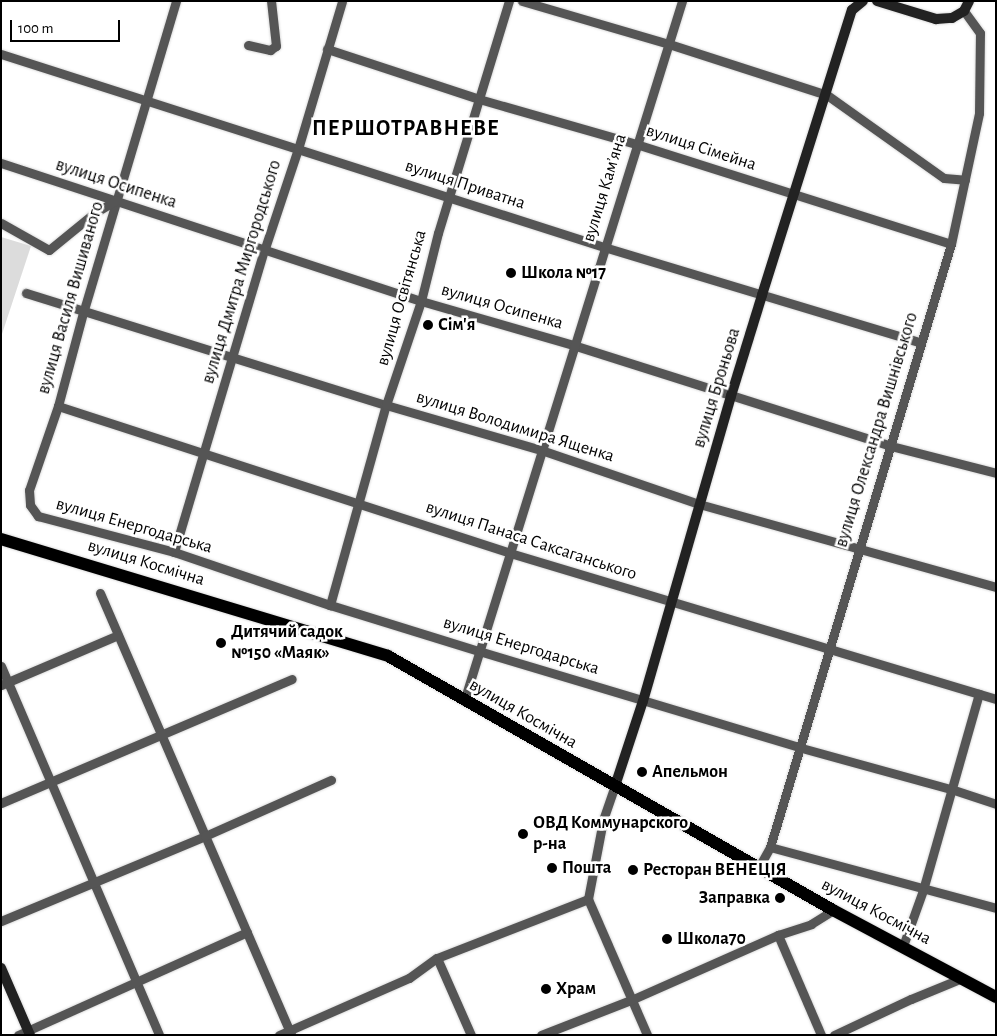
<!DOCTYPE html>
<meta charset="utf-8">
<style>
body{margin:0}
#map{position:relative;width:997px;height:1036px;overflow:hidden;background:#fff;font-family:"Alegreya Sans",sans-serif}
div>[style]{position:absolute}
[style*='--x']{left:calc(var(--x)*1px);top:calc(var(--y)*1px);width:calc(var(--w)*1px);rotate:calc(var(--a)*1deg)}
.green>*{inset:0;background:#dcdcdc}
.roads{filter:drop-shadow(0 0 1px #dbdbdb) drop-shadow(0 0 1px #dbdbdb)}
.street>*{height:9px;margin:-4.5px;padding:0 4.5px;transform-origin:4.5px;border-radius:4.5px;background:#555}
.secondary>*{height:10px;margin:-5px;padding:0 5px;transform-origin:5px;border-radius:5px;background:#222}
.primary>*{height:12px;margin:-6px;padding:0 6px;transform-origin:6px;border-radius:6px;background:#000}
.dots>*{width:14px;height:14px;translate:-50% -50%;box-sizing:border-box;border:2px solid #fff;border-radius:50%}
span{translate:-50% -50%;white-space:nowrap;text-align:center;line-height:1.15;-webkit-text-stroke:5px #fff;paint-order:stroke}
.street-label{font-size:18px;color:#000}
.poi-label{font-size:18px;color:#000;font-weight:700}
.left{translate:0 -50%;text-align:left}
.right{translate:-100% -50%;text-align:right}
.district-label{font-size:22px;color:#000;font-weight:700;letter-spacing:1px}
.frame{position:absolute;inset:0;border:2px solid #000;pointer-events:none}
.scale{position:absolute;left:10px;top:20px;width:110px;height:22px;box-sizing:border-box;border:2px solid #000;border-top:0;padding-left:6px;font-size:15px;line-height:18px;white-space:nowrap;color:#000;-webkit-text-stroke:4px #fff;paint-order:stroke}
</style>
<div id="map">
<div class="green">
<i style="clip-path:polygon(1px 237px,31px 246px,1px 337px)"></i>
</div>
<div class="roads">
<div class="street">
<i style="--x:176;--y:1;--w:321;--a:106.6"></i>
<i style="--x:84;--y:309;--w:100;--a:105"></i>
<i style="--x:58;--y:406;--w:89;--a:109"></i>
<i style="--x:29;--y:490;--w:15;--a:86"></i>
<i style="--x:30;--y:505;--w:14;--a:54"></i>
<i style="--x:38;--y:516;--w:141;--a:14.8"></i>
<i style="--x:174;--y:552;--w:165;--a:18.8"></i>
<i style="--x:330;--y:605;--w:156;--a:17.2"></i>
<i style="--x:479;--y:651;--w:333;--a:16.7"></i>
<i style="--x:798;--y:747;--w:159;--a:15.4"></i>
<i style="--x:951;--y:789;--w:47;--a:18.4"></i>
<i style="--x:522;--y:1;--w:153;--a:16.3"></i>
<i style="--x:669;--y:44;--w:166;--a:17.9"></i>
<i style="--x:827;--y:95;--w:143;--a:35.4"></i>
<i style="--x:944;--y:178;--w:21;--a:5"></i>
<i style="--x:248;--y:45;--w:23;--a:13"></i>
<i style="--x:270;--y:50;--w:7;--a:-34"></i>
<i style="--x:276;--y:46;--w:45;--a:-96.3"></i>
<i style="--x:327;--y:49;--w:160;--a:18.2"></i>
<i style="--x:479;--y:99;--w:163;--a:16"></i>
<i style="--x:636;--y:144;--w:330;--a:17.6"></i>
<i style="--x:1;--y:54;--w:633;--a:17.75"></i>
<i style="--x:604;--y:247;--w:331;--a:16.8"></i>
<i style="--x:1;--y:163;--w:442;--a:18.2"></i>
<i style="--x:421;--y:301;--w:158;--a:16.1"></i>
<i style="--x:573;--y:345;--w:334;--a:17.6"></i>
<i style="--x:891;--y:446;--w:108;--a:14.4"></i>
<i style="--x:1;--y:223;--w:55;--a:29.4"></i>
<i style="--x:49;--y:250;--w:57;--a:-39.3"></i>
<i style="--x:93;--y:214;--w:27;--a:-31"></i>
<i style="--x:26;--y:293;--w:377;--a:17.3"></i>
<i style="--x:386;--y:405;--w:161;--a:16.2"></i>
<i style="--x:541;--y:450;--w:167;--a:18.9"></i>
<i style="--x:699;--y:504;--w:308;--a:15.6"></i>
<i style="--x:58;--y:406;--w:475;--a:18"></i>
<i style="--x:510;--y:553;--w:507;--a:16.72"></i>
<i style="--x:174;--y:552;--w:314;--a:-73.4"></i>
<i style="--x:264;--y:251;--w:108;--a:-71.6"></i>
<i style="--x:298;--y:149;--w:154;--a:-73.4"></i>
<i style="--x:100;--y:593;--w:482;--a:66.6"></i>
<i style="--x:330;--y:605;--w:208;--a:-74.4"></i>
<i style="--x:386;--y:405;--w:110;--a:-71.4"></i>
<i style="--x:421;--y:301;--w:70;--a:-76"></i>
<i style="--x:438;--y:233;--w:243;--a:-73"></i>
<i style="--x:1;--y:666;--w:401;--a:66.8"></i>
<i style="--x:1;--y:685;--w:127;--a:-23.1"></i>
<i style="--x:464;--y:701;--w:733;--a:-72.7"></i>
<i style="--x:1;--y:803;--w:316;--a:-23.1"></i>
<i style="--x:770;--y:847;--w:234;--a:15.1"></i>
<i style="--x:759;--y:867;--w:23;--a:-61"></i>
<i style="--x:770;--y:847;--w:630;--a:-73.29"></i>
<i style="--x:951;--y:244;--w:134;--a:-77.9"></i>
<i style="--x:979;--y:113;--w:80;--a:-89.3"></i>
<i style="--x:980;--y:33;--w:27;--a:-126"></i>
<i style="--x:588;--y:899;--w:148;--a:66.5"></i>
<i style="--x:1;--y:921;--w:221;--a:-22.6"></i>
<i style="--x:205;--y:836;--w:138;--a:-24"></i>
<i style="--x:778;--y:935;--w:109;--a:66.7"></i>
<i style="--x:903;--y:946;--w:59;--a:-70.3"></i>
<i style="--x:923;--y:890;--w:204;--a:-74.1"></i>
<i style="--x:437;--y:958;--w:84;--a:66.2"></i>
<i style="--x:18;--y:1035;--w:251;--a:-24.2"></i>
<i style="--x:279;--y:1035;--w:142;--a:-23.7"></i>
<i style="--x:409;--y:978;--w:34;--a:-36"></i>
<i style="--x:437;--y:958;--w:162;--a:-21.3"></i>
<i style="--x:588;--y:899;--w:80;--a:-79.2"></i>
<i style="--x:603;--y:820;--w:36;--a:-71"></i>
<i style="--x:541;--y:1035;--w:97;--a:-21.3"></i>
<i style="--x:631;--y:1000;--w:161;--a:-23.9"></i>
<i style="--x:778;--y:935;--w:35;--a:-18"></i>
<i style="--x:811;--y:924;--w:26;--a:-32"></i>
<i style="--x:834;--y:1035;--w:85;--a:-25.1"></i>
<i style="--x:911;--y:999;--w:55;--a:-22.4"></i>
</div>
<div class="secondary">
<i style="--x:877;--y:1;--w:62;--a:17"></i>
<i style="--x:936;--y:19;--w:16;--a:-4"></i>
<i style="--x:952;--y:18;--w:14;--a:-30"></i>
<i style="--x:964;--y:11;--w:11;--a:-63"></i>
<i style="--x:615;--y:786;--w:89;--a:-71.8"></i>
<i style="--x:643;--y:701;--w:317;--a:-73.9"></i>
<i style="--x:731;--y:396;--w:106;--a:-72.9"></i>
<i style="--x:762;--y:295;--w:299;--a:-72.5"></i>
<i style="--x:852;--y:10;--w:14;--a:-39"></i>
<i style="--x:1;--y:968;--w:73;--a:66.6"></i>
</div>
<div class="primary">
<i style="--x:1;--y:539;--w:404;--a:16.8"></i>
<i style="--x:388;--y:656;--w:512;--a:29.72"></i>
<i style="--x:833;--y:910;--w:185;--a:28.1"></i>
</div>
</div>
<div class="dots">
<i style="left:511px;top:273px;background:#000"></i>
<i style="left:428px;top:325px;background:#000"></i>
<i style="left:221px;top:643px;background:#000"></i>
<i style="left:642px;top:772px;background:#000"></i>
<i style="left:523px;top:834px;background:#000"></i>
<i style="left:552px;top:868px;background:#000"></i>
<i style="left:633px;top:870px;background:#000"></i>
<i style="left:780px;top:898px;background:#000"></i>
<i style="left:667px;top:939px;background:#000"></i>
<i style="left:546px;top:989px;background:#000"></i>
</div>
<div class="street-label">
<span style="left:701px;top:148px;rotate:18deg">вулиця Сімейна</span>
<span style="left:116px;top:184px;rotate:18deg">вулиця Осипенка</span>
<span style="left:465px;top:185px;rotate:18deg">вулиця Приватна</span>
<span style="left:605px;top:188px;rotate:-73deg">вулиця Кам’яна</span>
<span style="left:242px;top:272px;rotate:-73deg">вулиця Дмитра Миргородського</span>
<span style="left:71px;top:298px;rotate:-74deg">вулиця Василя Вишиваного</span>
<span style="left:402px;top:298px;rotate:-74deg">вулиця Освітянська</span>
<span style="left:502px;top:307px;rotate:16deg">вулиця Осипенка</span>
<span style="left:717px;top:388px;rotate:-73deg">вулиця Броньова</span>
<span style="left:515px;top:427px;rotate:17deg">вулиця Володимира Ященка</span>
<span style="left:877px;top:430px;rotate:-73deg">вулиця Олександра Вишнівського</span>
<span style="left:134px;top:526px;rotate:16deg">вулиця Енергодарська</span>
<span style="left:531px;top:541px;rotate:18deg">вулиця Панаса Саксаганського</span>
<span style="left:146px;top:563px;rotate:17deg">вулиця Космічна</span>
<span style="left:521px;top:646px;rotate:17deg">вулиця Енергодарська</span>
<span style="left:523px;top:714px;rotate:30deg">вулиця Космічна</span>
<span style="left:876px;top:912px;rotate:28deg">вулиця Космічна</span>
</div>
<div class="poi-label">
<span class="left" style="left:521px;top:273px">Школа №17</span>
<span class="left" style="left:438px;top:325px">Сім'я</span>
<span class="left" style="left:231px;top:643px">Дитячий садок<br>№150 «Маяк»</span>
<span class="left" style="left:652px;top:772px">Апельмон</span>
<span class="left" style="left:533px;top:834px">ОВД Коммунарского<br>р-на</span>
<span class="left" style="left:562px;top:868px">Пошта</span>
<span class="left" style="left:643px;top:870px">Ресторан ВЕНЕЦІЯ</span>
<span class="right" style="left:770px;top:898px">Заправка</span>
<span class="left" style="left:677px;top:939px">Школа70</span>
<span class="left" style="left:556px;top:989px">Храм</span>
</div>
<div class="district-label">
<span style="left:406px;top:129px">ПЕРШОТРАВНЕВЕ</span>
</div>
<div class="frame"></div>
<div class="scale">100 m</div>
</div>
